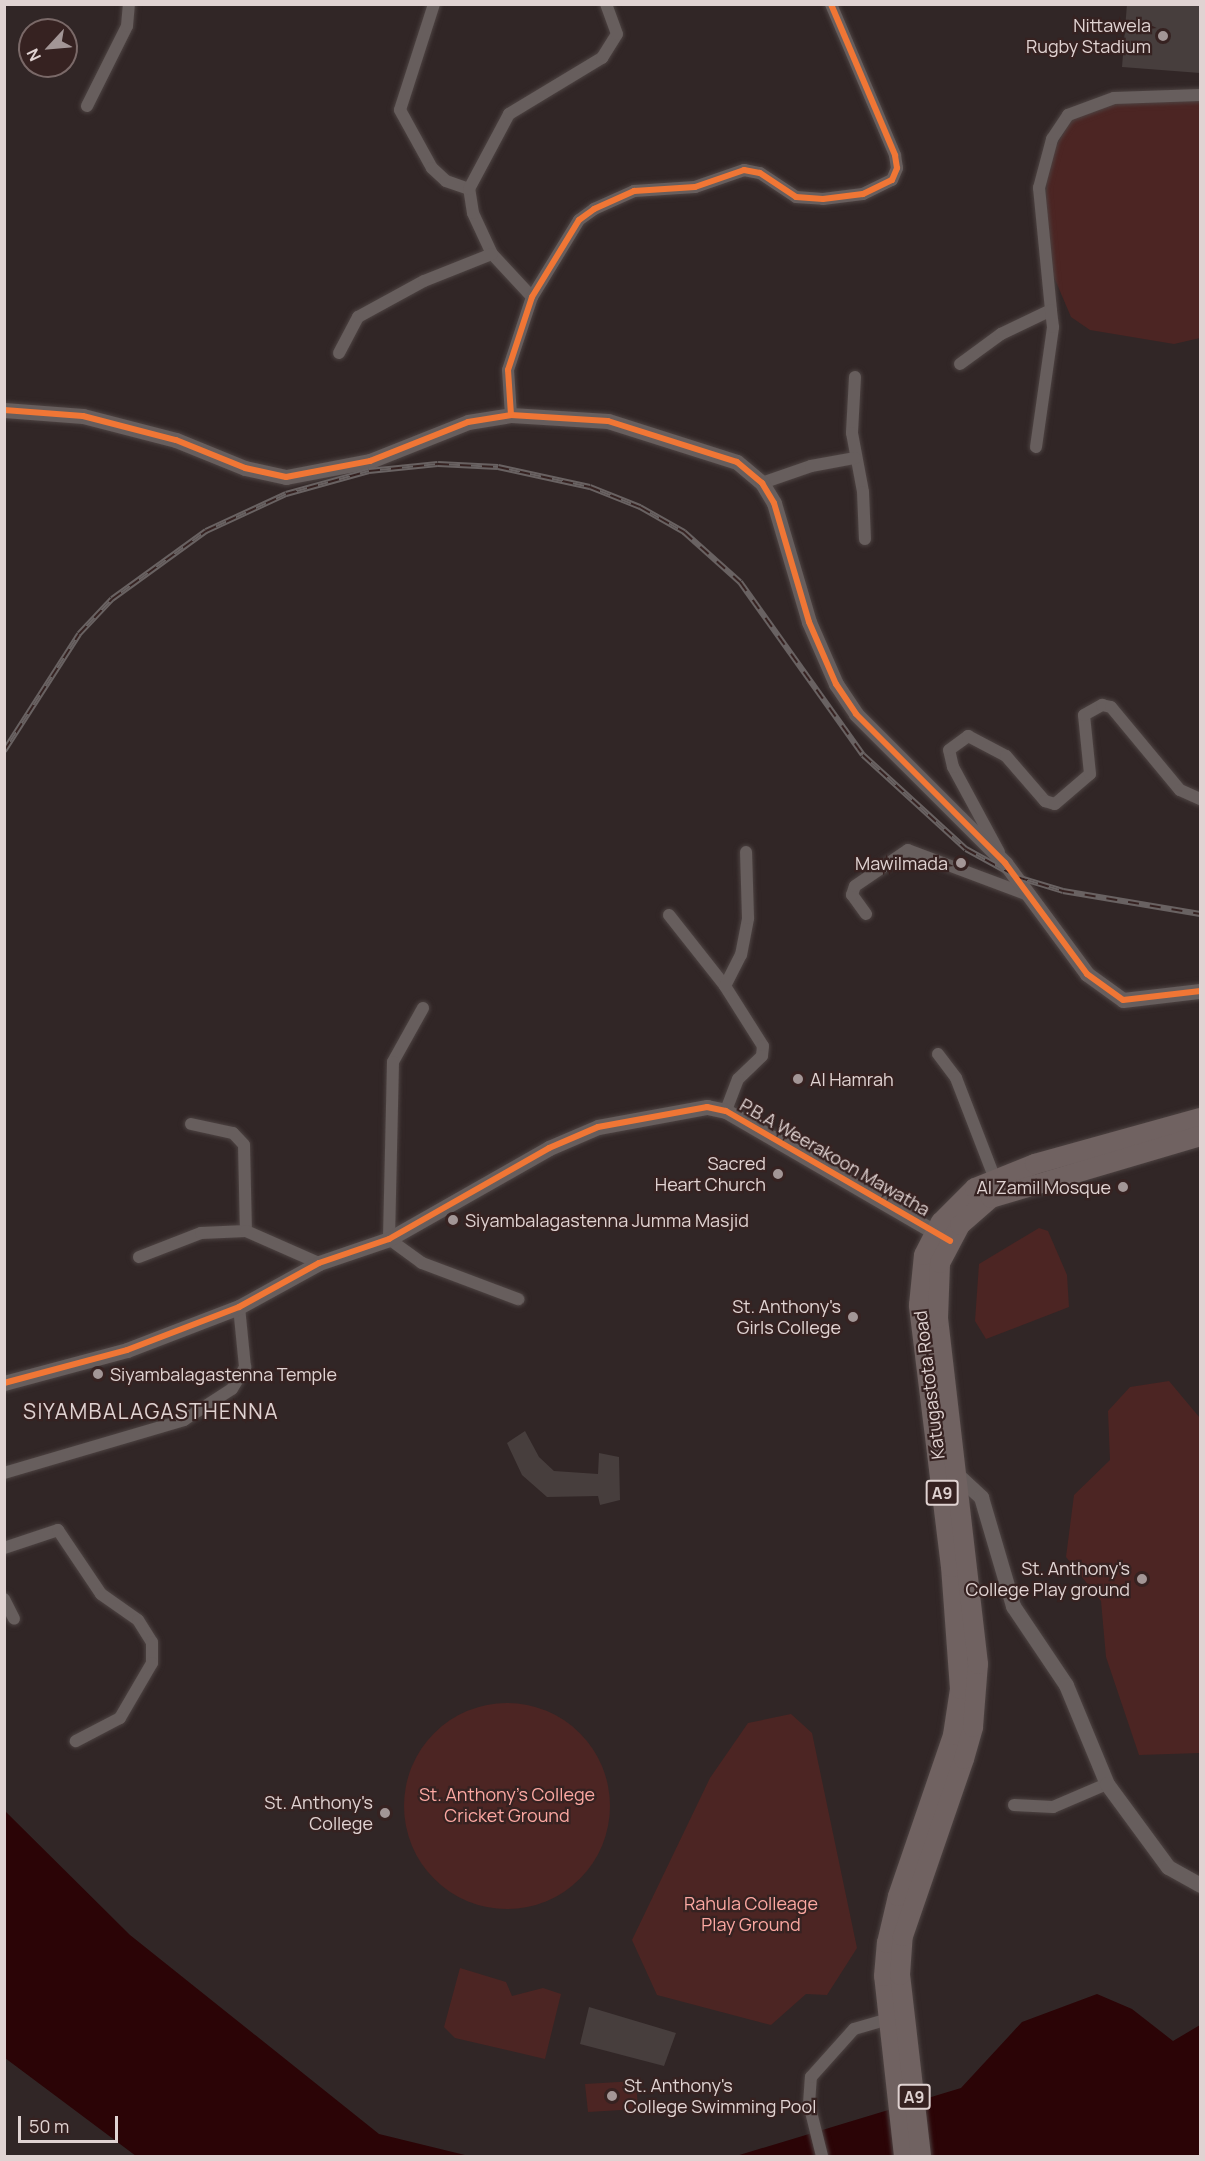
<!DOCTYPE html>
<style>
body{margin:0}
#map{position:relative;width:1205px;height:2161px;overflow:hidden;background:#312626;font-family:Manrope,sans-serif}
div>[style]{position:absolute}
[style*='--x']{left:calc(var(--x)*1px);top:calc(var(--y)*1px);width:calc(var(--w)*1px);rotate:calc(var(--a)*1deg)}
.green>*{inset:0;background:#4c2523}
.round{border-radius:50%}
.water>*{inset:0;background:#2b0406}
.building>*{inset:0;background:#473e3d}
.roads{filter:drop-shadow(0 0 2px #4d4342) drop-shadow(0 0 2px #4d4342)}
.minor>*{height:12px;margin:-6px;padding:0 6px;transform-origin:6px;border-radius:6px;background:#675e5d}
.tertiary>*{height:15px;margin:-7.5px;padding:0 7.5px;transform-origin:7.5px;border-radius:7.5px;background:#675e5d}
.trunk>*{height:20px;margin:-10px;padding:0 10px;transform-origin:10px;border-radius:10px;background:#706261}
.rail>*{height:6px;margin-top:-3px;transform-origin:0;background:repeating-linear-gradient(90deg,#362221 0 11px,#696262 0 22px);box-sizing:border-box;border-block:2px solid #696262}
.cycleway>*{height:6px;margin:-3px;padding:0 3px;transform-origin:3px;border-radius:3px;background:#f07635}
.dots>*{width:16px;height:16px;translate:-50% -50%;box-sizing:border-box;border:3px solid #362221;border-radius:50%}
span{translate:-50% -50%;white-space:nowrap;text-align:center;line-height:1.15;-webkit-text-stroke:4.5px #362221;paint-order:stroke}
.shield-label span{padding:2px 4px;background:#362221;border:2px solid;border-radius:4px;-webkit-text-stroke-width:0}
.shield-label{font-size:16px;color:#e0d3d2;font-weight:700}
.poi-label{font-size:18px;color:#e0d3d2}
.right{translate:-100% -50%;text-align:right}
.left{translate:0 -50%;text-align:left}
.street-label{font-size:18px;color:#e0d3d2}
.park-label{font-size:18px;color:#fca8a2}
.quarter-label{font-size:21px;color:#e0d3d2;letter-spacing:1.5px}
.frame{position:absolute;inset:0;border:6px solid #e0d3d2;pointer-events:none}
.north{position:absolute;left:18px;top:18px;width:60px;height:60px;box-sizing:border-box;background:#362221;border:2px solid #7a6968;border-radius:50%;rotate:244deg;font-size:16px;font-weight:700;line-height:24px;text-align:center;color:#e0d3d2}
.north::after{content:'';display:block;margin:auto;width:21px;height:27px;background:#a39696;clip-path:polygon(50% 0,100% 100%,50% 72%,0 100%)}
.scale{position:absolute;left:18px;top:2116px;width:100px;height:27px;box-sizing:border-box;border:3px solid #e0d3d2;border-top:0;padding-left:8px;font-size:18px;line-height:21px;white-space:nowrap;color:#e0d3d2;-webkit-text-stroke:4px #362221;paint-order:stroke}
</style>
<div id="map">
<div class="green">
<i style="clip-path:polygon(1127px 100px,1200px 101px,1200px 338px,1174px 344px,1090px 330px,1071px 317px,1051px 270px,1045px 225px,1047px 174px,1056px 146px,1073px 117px)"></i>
<i style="clip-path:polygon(1039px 1228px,1048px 1231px,1067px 1275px,1069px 1307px,986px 1339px,975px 1321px,979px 1264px)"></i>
<i style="clip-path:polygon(1169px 1381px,1200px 1418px,1200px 1753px,1139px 1755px,1106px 1657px,1101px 1601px,1066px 1557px,1074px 1495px,1110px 1460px,1108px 1411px,1130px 1387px)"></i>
<i class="round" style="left:404px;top:1703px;width:206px;height:206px"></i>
<i style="clip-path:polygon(791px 1714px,812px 1733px,857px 1948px,827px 1995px,806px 1994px,771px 2025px,657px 1995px,632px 1940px,710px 1778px,748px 1723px)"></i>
<i style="clip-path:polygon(460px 1968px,506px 1982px,512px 1996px,543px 1988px,561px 1994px,545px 2059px,455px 2038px,444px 2027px)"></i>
<i style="clip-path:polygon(636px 2081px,638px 2109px,588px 2112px,585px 2084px)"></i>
</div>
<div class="water">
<i style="clip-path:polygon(5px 1811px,130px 1935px,379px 2134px,469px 2156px,136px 2156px,5px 2058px)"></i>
<i style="clip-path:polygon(1097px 1994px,1132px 2009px,1173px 2041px,1200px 2025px,1200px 2156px,736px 2156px,961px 2088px,1022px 2022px)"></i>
</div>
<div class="building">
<i style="clip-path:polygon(1127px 4px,1200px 4px,1200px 73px,1122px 67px)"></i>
<i style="clip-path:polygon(525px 1431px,539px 1457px,554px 1471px,598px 1474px,599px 1453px,619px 1457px,620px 1500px,600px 1505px,598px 1496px,547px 1497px,522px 1475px,507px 1443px)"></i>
<i style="clip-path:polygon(589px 2007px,676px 2033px,664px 2066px,580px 2044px)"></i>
</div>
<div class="roads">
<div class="minor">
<i style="--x:434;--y:4;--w:111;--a:107.8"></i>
<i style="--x:400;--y:110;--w:66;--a:61.1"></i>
<i style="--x:432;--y:168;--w:19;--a:43"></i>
<i style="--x:446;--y:181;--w:24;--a:19"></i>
<i style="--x:87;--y:106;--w:89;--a:-63.4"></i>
<i style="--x:127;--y:26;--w:22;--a:-85"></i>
<i style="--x:532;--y:297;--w:59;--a:-132.9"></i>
<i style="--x:492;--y:254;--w:45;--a:-114.9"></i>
<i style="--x:473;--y:213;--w:24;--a:-99"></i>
<i style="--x:469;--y:189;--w:85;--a:-61.9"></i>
<i style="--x:509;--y:114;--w:109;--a:-31.1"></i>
<i style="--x:602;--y:58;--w:28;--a:-58"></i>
<i style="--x:617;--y:34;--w:32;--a:-110"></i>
<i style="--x:339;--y:353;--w:41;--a:-62.2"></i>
<i style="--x:358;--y:317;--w:75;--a:-28.6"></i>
<i style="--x:424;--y:281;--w:73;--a:-21.7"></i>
<i style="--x:960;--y:364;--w:51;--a:-36.2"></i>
<i style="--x:1001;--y:334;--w:55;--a:-25.6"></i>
<i style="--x:1051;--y:310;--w:123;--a:-95.6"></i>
<i style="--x:1039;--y:188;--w:51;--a:-75.1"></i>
<i style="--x:1052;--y:139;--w:29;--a:-56"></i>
<i style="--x:1068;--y:115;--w:49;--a:-20.3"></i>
<i style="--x:1114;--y:98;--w:86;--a:-2"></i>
<i style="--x:855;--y:377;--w:56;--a:93.1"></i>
<i style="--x:852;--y:433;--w:60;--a:79.4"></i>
<i style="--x:863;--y:492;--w:47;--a:87.6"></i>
<i style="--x:511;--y:415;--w:45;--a:-93.8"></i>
<i style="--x:508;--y:370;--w:77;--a:-71.8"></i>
<i style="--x:532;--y:297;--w:90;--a:-58.6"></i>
<i style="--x:579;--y:220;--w:19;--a:-36"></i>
<i style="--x:594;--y:209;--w:44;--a:-24.2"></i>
<i style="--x:634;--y:191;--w:61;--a:-3.8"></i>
<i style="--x:695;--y:187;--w:52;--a:-19.1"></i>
<i style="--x:744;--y:170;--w:16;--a:11"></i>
<i style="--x:760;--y:173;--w:43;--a:33.7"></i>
<i style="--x:796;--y:197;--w:27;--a:4"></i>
<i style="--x:823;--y:199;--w:40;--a:-7.1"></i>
<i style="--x:863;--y:194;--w:32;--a:-26"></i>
<i style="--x:892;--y:180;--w:13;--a:-67"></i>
<i style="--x:897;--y:168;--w:13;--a:-99"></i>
<i style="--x:895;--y:155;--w:164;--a:-113"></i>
<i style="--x:1036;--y:447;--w:121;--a:-81.9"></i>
<i style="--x:1053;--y:327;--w:17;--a:-97"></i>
<i style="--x:762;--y:483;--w:52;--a:-19.1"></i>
<i style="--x:811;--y:466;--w:45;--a:-10.3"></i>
<i style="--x:999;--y:852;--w:97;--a:-118.4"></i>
<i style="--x:953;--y:767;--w:17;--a:-103"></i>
<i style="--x:949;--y:750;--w:24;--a:-36"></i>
<i style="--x:968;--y:736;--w:43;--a:27.8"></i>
<i style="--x:1006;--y:756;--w:60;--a:49.1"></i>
<i style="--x:1045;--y:801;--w:10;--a:17"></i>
<i style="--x:1055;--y:804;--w:46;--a:-40.6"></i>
<i style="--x:1090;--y:774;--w:59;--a:-95.8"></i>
<i style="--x:1084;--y:715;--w:21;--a:-29"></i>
<i style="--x:1102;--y:705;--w:9;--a:13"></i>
<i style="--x:1111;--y:707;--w:108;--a:50.3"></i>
<i style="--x:1180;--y:790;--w:22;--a:24"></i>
<i style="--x:866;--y:914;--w:24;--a:-126"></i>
<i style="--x:852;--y:895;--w:9;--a:-72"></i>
<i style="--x:855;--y:886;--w:64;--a:-34.2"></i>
<i style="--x:908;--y:850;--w:131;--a:20.5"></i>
<i style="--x:669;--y:915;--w:90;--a:51.7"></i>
<i style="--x:725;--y:986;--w:71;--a:57.7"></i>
<i style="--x:763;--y:1046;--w:10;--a:96"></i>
<i style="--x:762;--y:1056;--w:33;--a:136"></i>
<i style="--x:738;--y:1079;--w:34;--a:111"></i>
<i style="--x:725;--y:986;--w:35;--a:-63"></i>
<i style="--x:741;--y:955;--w:38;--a:-79"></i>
<i style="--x:748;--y:918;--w:66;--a:-91.7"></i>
<i style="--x:423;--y:1008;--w:62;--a:119.1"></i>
<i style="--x:393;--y:1062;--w:177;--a:91.3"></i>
<i style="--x:389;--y:1239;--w:41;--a:36"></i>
<i style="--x:422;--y:1263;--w:103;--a:20.6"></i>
<i style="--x:938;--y:1054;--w:30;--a:53"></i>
<i style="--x:956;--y:1078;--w:108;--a:68.9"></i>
<i style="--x:191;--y:1124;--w:43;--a:12.1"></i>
<i style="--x:233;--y:1133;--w:16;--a:47"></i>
<i style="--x:244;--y:1145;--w:86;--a:88.7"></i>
<i style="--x:139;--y:1257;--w:66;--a:-21.2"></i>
<i style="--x:201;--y:1233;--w:45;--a:-2.5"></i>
<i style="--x:246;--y:1231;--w:80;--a:23.7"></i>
<i style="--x:4;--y:1473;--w:188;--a:-16.4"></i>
<i style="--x:184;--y:1420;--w:57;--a:-32.9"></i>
<i style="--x:232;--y:1389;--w:26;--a:-59"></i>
<i style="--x:245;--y:1367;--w:60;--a:-95.7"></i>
<i style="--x:4;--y:1548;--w:57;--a:-18.4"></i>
<i style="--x:58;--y:1530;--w:77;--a:56.1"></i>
<i style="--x:101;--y:1594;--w:45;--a:35.1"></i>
<i style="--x:138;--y:1620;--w:26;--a:58"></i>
<i style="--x:152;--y:1642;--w:21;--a:90"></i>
<i style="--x:152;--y:1663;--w:64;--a:120.2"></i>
<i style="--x:120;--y:1718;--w:50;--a:152.4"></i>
<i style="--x:4;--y:1599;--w:22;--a:63"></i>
<i style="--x:1014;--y:1805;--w:39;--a:3"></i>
<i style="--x:1053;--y:1807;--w:59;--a:-23.1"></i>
<i style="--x:822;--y:2156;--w:54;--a:-104"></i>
<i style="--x:809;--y:2104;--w:27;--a:-86"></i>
<i style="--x:811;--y:2077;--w:64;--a:-48.1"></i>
<i style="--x:854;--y:2029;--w:35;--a:-16"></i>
</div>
<div class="tertiary">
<i style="--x:4;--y:410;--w:79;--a:4.3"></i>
<i style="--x:83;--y:416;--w:96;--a:14.5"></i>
<i style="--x:176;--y:440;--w:74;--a:22.1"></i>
<i style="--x:245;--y:468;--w:42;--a:12.4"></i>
<i style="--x:286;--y:477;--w:86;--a:-10.8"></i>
<i style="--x:370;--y:461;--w:105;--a:-21.7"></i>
<i style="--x:468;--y:422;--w:44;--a:-9.2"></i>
<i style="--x:511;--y:415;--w:97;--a:3.5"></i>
<i style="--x:608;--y:421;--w:135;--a:17.6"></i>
<i style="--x:737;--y:462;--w:33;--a:40"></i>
<i style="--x:762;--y:483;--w:23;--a:59"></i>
<i style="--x:774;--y:503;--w:124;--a:73.6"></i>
<i style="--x:809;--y:622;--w:68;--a:66.5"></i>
<i style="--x:836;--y:684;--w:36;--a:56"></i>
<i style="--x:856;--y:714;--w:211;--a:45"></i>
<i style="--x:1005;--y:863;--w:138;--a:53.5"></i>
<i style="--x:1087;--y:974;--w:44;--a:35.8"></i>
<i style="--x:1123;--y:1000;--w:78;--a:-6.7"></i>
<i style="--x:4;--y:1383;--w:127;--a:-15"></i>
<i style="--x:127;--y:1350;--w:120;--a:-21"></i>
<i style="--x:239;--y:1307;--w:91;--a:-28.8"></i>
<i style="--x:319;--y:1263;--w:74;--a:-18.9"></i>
<i style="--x:389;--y:1239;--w:184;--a:-29.6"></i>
<i style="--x:549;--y:1148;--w:53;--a:-23.2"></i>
<i style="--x:598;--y:1127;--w:111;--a:-10.4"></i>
<i style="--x:707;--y:1107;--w:19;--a:12"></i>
<i style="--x:726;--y:1111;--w:253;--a:30.1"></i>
<i style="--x:952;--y:1470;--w:40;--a:43"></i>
<i style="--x:981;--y:1497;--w:114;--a:73.6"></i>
<i style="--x:1013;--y:1606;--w:95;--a:56.1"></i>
<i style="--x:1066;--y:1685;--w:107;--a:67.5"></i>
<i style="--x:1107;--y:1784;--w:103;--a:53.7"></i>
<i style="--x:1168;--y:1867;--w:37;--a:29"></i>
</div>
<div class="trunk">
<i style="--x:904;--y:2156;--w:181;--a:-96.3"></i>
<i style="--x:884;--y:1976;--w:33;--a:-85"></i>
<i style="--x:887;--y:1943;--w:48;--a:-76.8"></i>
<i style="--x:898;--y:1896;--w:170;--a:-71.1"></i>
<i style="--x:953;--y:1735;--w:47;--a:-81.3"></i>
<i style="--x:960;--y:1689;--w:122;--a:-94.2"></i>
<i style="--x:951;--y:1567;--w:264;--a:-97"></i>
<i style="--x:919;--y:1305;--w:50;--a:-84.3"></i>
<i style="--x:924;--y:1255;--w:37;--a:-63"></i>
<i style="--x:941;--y:1222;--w:48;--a:-45"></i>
<i style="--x:975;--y:1188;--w:65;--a:-21.8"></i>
<i style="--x:1035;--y:1164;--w:171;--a:-15.6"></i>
<i style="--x:921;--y:2156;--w:182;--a:-96.6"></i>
<i style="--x:900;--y:1975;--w:39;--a:-86"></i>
<i style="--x:903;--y:1936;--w:187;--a:-71"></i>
<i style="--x:964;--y:1759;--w:33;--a:-74"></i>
<i style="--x:973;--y:1727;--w:63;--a:-85.5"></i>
<i style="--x:978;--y:1664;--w:348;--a:-96.6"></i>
<i style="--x:938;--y:1318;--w:55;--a:-87.9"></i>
<i style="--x:940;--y:1263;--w:43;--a:-62.2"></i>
<i style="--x:960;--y:1225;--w:41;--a:-41.1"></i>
<i style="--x:991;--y:1198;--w:218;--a:-16.5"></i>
</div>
</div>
<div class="rail">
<i style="--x:4;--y:751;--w:139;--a:-57.3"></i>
<i style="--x:79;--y:634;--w:48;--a:-46.7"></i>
<i style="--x:112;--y:599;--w:116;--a:-35.9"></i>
<i style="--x:206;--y:531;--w:88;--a:-24.8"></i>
<i style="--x:286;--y:494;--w:86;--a:-15.5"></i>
<i style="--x:369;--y:471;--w:69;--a:-5.8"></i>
<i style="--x:438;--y:464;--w:60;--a:2.9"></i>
<i style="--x:498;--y:467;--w:94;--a:12.3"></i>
<i style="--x:590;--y:487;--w:54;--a:21.8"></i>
<i style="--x:640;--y:507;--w:51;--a:29.6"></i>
<i style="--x:684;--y:532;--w:75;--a:41.8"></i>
<i style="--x:740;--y:582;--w:212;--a:54.6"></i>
<i style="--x:863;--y:755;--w:139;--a:42.4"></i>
<i style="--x:966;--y:849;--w:58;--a:28.8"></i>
<i style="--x:1017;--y:877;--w:48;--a:16.9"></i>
<i style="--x:1063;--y:891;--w:139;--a:9.5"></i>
</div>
<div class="cycleway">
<i style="--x:4;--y:410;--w:79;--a:4.3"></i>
<i style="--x:83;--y:416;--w:96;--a:14.5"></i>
<i style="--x:176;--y:440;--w:74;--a:22.1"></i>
<i style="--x:245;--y:468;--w:42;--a:12.4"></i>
<i style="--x:286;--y:477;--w:86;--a:-10.8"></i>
<i style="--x:370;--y:461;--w:105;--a:-21.7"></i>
<i style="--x:468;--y:422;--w:44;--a:-9.2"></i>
<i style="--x:511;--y:415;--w:97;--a:3.5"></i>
<i style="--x:608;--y:421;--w:135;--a:17.6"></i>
<i style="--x:737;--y:462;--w:33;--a:40"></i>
<i style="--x:762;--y:483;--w:23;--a:59"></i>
<i style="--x:774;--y:503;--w:124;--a:73.6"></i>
<i style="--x:809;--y:622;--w:68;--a:66.5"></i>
<i style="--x:836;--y:684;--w:36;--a:56"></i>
<i style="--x:856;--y:714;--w:211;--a:45"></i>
<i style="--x:1005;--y:863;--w:138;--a:53.5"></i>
<i style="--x:1087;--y:974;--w:44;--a:35.8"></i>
<i style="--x:1123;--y:1000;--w:78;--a:-6.7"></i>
<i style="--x:511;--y:415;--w:45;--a:-93.8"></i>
<i style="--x:508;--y:370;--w:77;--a:-71.8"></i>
<i style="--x:532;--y:297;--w:90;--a:-58.6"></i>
<i style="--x:579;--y:220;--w:19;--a:-36"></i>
<i style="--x:594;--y:209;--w:44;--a:-24.2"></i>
<i style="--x:634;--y:191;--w:61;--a:-3.8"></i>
<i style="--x:695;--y:187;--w:52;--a:-19.1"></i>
<i style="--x:744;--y:170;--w:16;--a:11"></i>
<i style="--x:760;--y:173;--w:43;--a:33.7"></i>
<i style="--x:796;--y:197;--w:27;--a:4"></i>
<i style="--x:823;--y:199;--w:40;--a:-7.1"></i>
<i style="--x:863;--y:194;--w:32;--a:-26"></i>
<i style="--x:892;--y:180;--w:13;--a:-67"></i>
<i style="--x:897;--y:168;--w:13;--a:-99"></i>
<i style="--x:895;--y:155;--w:164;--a:-113"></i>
<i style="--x:4;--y:1383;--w:127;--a:-15"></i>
<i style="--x:127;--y:1350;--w:120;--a:-21"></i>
<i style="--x:239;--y:1307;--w:91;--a:-28.8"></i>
<i style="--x:319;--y:1263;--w:74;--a:-18.9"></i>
<i style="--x:389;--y:1239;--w:184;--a:-29.6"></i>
<i style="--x:549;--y:1148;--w:53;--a:-23.2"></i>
<i style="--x:598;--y:1127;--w:111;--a:-10.4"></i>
<i style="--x:707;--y:1107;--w:19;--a:12"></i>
<i style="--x:726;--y:1111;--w:259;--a:30.1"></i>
</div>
<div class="dots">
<i style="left:1163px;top:36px;background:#a39696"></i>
<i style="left:961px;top:863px;background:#a39696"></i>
<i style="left:798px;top:1079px;background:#a39696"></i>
<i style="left:778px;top:1174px;background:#a39696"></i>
<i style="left:1123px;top:1187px;background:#a39696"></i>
<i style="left:453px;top:1220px;background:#a39696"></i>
<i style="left:853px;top:1317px;background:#a39696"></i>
<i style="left:98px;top:1374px;background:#a39696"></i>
<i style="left:1142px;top:1579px;background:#a39696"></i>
<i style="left:385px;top:1813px;background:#a39696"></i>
<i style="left:612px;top:2096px;background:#a39696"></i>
</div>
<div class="shield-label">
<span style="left:942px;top:1493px">A9</span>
<span style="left:914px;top:2097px">A9</span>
</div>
<div class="poi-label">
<span class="right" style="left:1151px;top:36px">Nittawela<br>Rugby Stadium</span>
<span class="right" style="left:948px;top:863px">Mawilmada</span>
<span class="left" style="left:810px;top:1079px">Al Hamrah</span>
<span class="right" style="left:766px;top:1174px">Sacred<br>Heart Church</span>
<span class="right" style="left:1111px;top:1187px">Al Zamil Mosque</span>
<span class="left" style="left:465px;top:1220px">Siyambalagastenna Jumma Masjid</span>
<span class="right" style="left:841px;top:1317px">St. Anthony's<br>Girls College</span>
<span class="left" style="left:110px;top:1374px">Siyambalagastenna Temple</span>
<span class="right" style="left:1130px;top:1579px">St. Anthony's<br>College Play ground</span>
<span class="right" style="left:373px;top:1813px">St. Anthony's<br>College</span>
<span class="left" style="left:624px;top:2096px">St. Anthony's<br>College Swimming Pool</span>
</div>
<div class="street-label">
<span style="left:835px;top:1157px;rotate:30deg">P.B.A Weerakoon Mawatha</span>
<span style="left:929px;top:1385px;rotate:-97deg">Katugastota Road</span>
</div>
<div class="park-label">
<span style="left:507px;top:1805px">St. Anthony's College<br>Cricket Ground</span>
<span style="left:751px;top:1914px">Rahula Colleage<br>Play Ground</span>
</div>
<div class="quarter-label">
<span style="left:151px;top:1411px">SIYAMBALAGASTHENNA</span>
</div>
<div class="frame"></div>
<div class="north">N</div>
<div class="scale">50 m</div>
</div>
